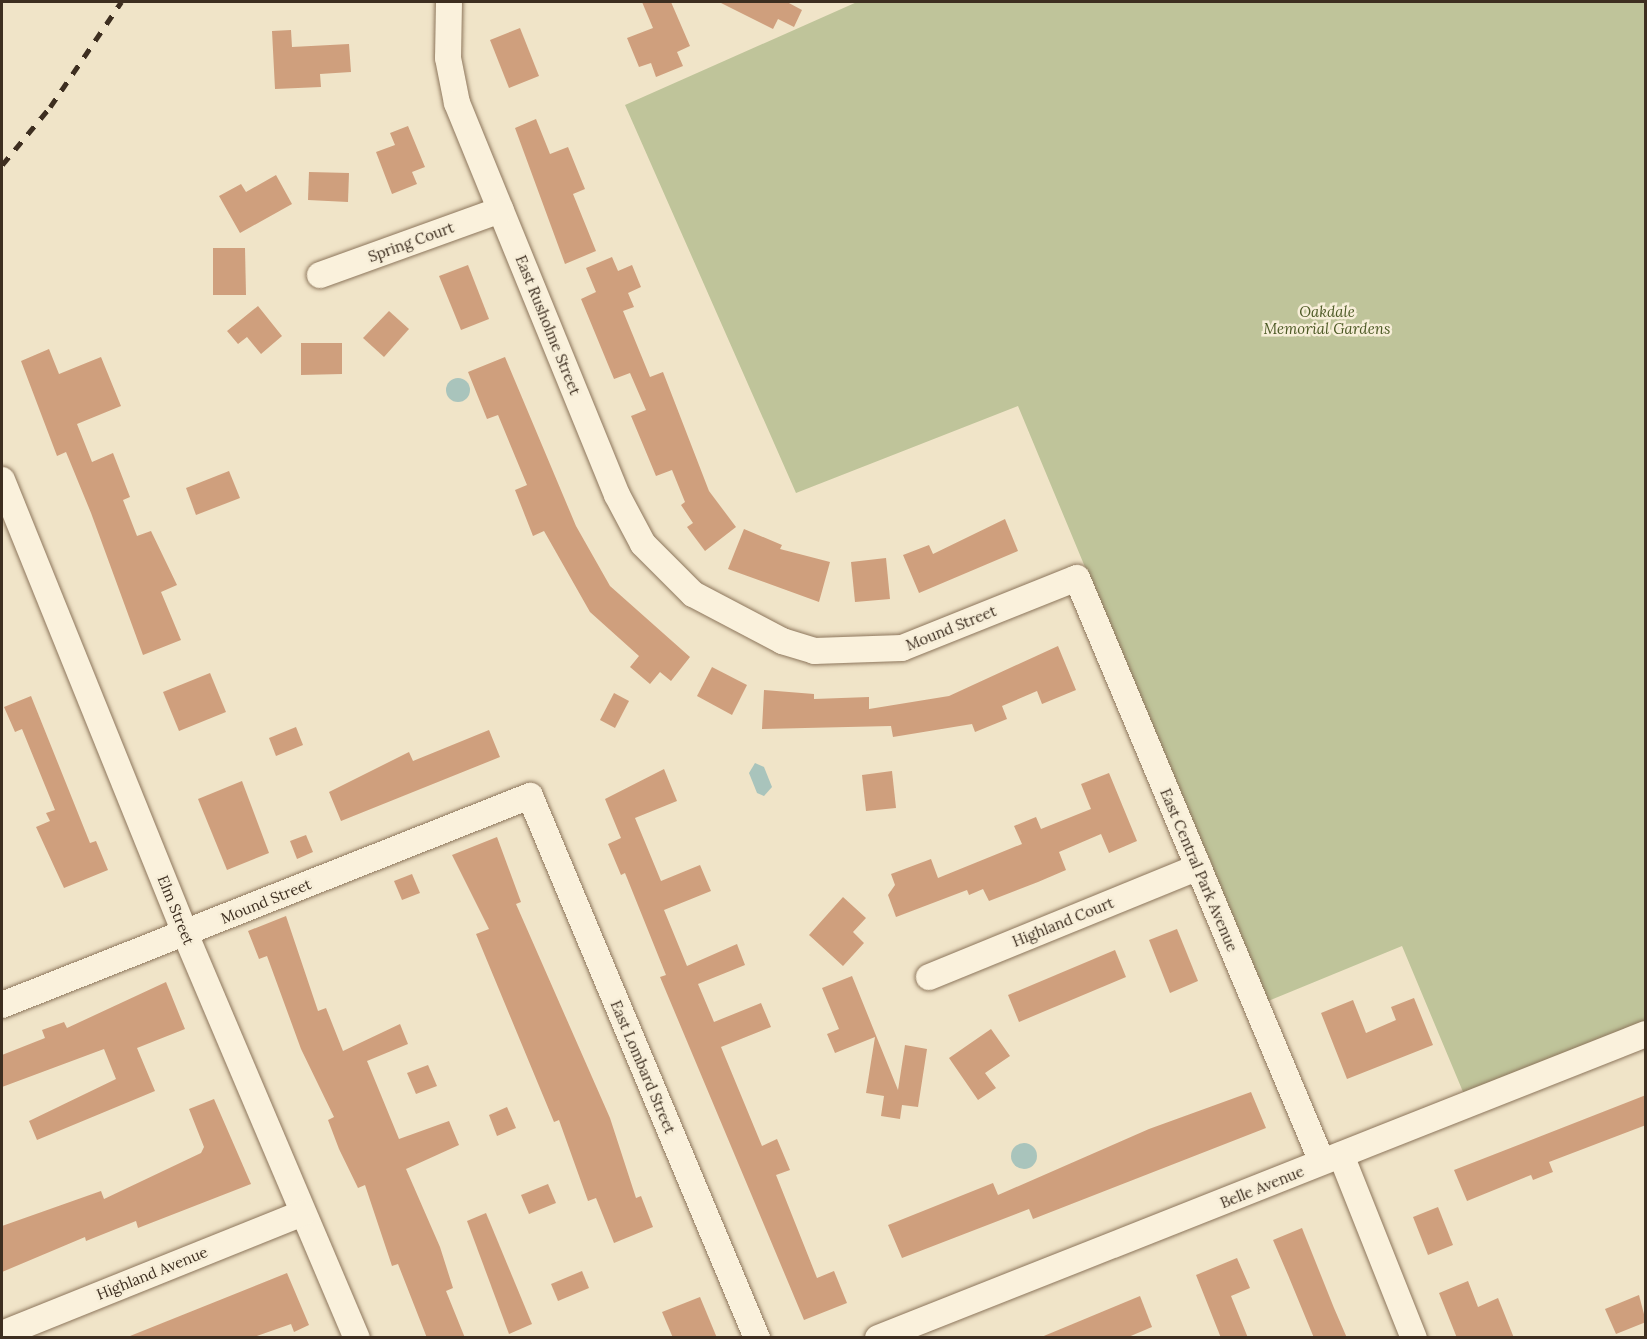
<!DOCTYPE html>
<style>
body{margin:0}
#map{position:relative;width:1647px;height:1339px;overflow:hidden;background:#f0e4c8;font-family:Lora,serif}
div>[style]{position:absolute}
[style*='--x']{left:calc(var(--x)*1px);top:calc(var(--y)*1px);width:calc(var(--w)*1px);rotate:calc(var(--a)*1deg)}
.cemetery>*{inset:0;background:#bfc49a}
.water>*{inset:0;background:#a9c4bc}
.round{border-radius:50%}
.building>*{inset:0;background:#cf9f7d}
.roads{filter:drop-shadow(0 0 2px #8d765c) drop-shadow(0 0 2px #8d765c)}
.street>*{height:26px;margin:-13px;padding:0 13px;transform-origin:13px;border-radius:13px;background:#faf1dc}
.rail>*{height:4.5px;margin-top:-2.25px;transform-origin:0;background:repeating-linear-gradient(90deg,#3d2e20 0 10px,transparent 0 20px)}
span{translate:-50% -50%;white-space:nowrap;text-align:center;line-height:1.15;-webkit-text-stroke:5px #f7eed8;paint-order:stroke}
.street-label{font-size:15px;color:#3d2e20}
.park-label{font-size:15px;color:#4d5a26;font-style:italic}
.frame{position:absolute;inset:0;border:3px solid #3d2e20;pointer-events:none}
</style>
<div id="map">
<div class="cemetery">
<i style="clip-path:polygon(857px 2px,1645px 2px,1645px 1028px,1466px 1099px,1402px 946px,1266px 1002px,1018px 406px,796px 493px,625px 105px)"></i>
</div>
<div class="water">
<i class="round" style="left:446px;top:378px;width:24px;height:24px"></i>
<i style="clip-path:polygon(755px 763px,764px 767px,772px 787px,764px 796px,757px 793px,749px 773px)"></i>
<i class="round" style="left:1011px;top:1143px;width:26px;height:26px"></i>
</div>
<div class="building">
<i style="clip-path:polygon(642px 2px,671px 2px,690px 46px,677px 52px,683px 66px,656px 77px,651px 63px,639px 67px,627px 38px,653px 28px)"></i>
<i style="clip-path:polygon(719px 2px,787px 2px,802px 10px,794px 27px,778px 19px,773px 29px)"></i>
<i style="clip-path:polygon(520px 28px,539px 76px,509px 88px,490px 40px)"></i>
<i style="clip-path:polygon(291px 30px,292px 47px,349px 44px,351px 72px,320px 74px,321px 87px,275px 89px,272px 31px)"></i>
<i style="clip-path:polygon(536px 119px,550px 154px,568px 147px,585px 189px,573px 194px,596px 251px,565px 264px,515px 128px)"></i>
<i style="clip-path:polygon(408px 126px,425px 167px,412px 172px,417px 184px,392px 194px,376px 152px,395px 145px,390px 133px)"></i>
<i style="clip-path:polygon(309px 172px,349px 173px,348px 202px,308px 200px)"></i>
<i style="clip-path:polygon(276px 175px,292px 204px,240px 233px,219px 196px,241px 184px,246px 192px)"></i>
<i style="clip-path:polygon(213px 248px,245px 248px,246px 295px,213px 295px)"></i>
<i style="clip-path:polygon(612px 257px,618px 271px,632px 265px,641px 287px,628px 293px,634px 307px,623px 311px,650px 377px,663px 372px,709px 491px,736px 527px,705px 551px,687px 527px,693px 523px,681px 505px,685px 502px,672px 470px,656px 476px,631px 416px,646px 410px,630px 373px,614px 379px,581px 299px,596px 292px,586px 268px)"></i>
<i style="clip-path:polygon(468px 265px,489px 319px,461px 330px,439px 276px)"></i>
<i style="clip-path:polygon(258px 306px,282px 336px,261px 354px,247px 337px,238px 344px,227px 331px)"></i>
<i style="clip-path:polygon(389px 311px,409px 329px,384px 357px,363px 338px)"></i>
<i style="clip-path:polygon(301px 343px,342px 343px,342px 374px,301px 375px)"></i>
<i style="clip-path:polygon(49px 349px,59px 374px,101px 357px,121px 406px,77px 424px,92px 462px,113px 453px,130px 497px,123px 500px,137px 536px,151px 531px,177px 585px,161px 592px,181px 640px,143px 655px,91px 513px,66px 452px,57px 456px,21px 361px)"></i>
<i style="clip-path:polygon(505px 357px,576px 526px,610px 586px,690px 657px,671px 681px,660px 672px,650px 684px,630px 667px,639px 656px,590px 612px,544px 531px,533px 536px,515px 490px,527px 485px,498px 415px,487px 419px,468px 372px)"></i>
<i style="clip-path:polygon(229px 471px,240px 498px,196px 515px,186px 488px)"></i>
<i style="clip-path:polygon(1005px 519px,1018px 551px,919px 593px,903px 555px,929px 545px,933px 554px)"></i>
<i style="clip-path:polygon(744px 529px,782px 545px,780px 549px,830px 562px,819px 602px,728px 569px)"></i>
<i style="clip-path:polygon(886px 558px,890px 599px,855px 602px,851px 562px)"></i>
<i style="clip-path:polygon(1058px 646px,1076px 690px,1042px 704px,1037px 691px,1002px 706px,1007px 719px,975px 732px,972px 724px,893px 737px,891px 726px,762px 729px,764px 690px,814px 694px,814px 699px,869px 697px,869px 709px,949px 696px)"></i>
<i style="clip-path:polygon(712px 667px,747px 685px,732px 715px,697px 696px)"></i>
<i style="clip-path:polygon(210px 673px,226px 712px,179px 731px,163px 692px)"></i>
<i style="clip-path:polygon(614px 693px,629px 701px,615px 728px,600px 720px)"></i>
<i style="clip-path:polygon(31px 696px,90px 843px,96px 841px,108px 870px,64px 888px,36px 827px,50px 821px,46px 813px,55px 810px,22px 729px,15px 732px,4px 707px)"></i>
<i style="clip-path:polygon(296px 727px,303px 745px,276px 756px,269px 738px)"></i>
<i style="clip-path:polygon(489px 730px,500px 757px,341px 821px,329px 792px,409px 752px,413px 761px)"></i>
<i style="clip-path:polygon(664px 769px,677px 801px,635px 818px,661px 881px,700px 865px,711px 891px,664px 910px,687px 966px,737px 944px,745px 965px,698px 984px,714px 1022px,761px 1003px,771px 1027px,721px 1047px,762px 1146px,777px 1139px,790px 1170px,776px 1175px,817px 1278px,834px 1271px,847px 1303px,804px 1320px,660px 977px,666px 975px,625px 873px,621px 875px,608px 844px,621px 838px,605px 799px)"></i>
<i style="clip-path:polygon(892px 771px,896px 808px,866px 811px,862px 775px)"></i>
<i style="clip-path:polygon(1109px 773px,1137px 841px,1109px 853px,1101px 834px,1059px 852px,1066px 870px,1038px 882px,989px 901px,983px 889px,969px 895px,967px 890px,896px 917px,888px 895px,895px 885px,891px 874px,931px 859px,938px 878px,1022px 844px,1014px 826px,1036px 817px,1041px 829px,1091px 809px,1081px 784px)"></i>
<i style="clip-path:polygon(242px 781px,269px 853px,227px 870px,198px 799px)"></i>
<i style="clip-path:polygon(306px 835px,313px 852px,297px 859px,290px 841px)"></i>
<i style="clip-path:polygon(497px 837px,521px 902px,516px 904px,610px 1118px,636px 1198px,641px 1196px,653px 1227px,614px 1243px,596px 1198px,588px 1201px,559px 1120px,554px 1122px,476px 934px,489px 929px,452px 855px)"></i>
<i style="clip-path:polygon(412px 874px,420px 893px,402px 900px,394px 881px)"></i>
<i style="clip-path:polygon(843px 897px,866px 918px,853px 932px,864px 943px,843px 966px,809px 935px)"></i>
<i style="clip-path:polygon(286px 916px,318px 1011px,326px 1008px,343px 1051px,400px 1024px,408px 1044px,367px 1061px,399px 1139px,449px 1121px,459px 1145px,406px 1169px,440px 1247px,453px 1288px,446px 1291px,465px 1338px,427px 1338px,398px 1264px,392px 1266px,365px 1185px,358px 1188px,339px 1149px,328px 1120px,334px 1117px,301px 1049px,267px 956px,259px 959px,248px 931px)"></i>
<i style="clip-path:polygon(1177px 929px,1198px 981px,1170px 993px,1149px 940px)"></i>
<i style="clip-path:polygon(1115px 950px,1126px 977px,1019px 1022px,1008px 995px)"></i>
<i style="clip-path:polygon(852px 976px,898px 1090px,905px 1045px,927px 1049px,918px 1107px,902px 1105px,900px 1119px,881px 1116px,884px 1096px,866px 1093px,875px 1037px,835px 1053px,827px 1034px,839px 1029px,822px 988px)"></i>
<i style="clip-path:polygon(166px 982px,185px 1029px,137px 1048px,155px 1091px,37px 1140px,29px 1121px,116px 1079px,104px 1049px,2px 1087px,2px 1055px,45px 1038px,42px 1030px,64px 1022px,67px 1028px)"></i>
<i style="clip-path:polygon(1414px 998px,1433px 1045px,1347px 1079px,1321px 1013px,1353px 1000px,1366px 1033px,1396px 1020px,1391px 1007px)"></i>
<i style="clip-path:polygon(991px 1029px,1010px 1056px,985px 1073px,996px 1088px,978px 1100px,949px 1058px)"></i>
<i style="clip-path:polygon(428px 1065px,437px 1086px,416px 1094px,407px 1073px)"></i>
<i style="clip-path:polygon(1251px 1092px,1266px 1128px,1033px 1219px,1029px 1209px,902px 1258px,888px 1225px,993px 1183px,998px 1195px,1149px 1129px)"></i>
<i style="clip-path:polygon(1646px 1095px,1646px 1125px,1549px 1162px,1553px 1172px,1533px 1180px,1531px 1175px,1467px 1201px,1454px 1170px)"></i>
<i style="clip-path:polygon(214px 1099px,251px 1184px,138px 1228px,136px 1221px,86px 1241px,85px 1237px,2px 1272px,2px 1226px,101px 1191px,104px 1199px,201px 1153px,204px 1147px,189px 1109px)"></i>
<i style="clip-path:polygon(507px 1107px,516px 1128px,497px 1136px,489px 1115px)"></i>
<i style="clip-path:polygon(548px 1184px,556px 1203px,529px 1214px,521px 1195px)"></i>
<i style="clip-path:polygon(1438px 1207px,1453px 1245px,1428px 1255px,1413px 1217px)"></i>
<i style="clip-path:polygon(486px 1213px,532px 1324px,509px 1334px,467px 1221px)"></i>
<i style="clip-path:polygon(1302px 1228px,1334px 1308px,1347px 1338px,1314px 1338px,1288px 1275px,1273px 1240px)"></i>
<i style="clip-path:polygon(1237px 1258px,1250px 1288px,1231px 1296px,1248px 1338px,1221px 1338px,1196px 1275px)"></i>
<i style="clip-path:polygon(582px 1271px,589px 1288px,558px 1301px,551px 1284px)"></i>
<i style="clip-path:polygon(287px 1273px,309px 1325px,294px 1332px,291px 1324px,251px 1338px,125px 1338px)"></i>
<i style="clip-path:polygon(1468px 1281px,1478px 1307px,1498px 1298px,1514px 1338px,1457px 1338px,1439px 1293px)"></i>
<i style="clip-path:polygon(1639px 1295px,1646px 1322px,1616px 1334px,1605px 1309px)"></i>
<i style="clip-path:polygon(1140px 1296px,1152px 1327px,1126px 1338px,1039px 1338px)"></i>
<i style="clip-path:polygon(700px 1297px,717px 1338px,673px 1338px,662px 1312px)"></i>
</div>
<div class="roads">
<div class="street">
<i style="--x:449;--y:2;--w:56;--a:91"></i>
<i style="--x:448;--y:58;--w:46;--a:78.7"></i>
<i style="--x:457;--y:103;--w:423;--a:67.8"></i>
<i style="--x:617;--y:495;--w:55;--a:62"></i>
<i style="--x:643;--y:544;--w:71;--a:45"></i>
<i style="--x:693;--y:594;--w:101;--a:27.8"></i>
<i style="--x:782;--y:641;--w:34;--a:17"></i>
<i style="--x:814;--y:651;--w:88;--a:-2"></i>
<i style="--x:902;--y:648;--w:188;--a:-21.8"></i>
<i style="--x:1077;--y:578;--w:633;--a:67.24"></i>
<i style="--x:320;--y:275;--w:192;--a:-19.8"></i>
<i style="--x:2;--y:480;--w:486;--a:68"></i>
<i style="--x:184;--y:931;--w:442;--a:67"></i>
<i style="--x:929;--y:977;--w:291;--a:-22.2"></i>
<i style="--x:2;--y:1005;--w:568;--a:-21.6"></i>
<i style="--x:530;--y:796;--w:588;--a:67.28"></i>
<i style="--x:1341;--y:1155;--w:197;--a:68.3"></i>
<i style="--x:2;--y:1334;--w:324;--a:-21.9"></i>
<i style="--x:878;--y:1338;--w:826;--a:-21.6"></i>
</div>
</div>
<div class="rail">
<i style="--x:2;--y:165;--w:75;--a:-50.4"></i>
<i style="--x:50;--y:107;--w:127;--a:-55.9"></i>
</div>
<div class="street-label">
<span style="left:411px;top:242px;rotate:-20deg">Spring Court</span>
<span style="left:548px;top:325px;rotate:68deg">East Rusholme Street</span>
<span style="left:951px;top:628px;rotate:-22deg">Mound Street</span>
<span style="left:1199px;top:870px;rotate:67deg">East Central Park Avenue</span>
<span style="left:266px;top:901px;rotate:-22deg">Mound Street</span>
<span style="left:176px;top:910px;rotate:68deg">Elm Street</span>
<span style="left:1063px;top:922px;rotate:-22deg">Highland Court</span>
<span style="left:643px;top:1067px;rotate:67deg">East Lombard Street</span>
<span style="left:1262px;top:1187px;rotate:-22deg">Belle Avenue</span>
<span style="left:152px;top:1273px;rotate:-22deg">Highland Avenue</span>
</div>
<div class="park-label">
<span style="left:1327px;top:320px">Oakdale<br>Memorial Gardens</span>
</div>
<div class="frame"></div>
</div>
